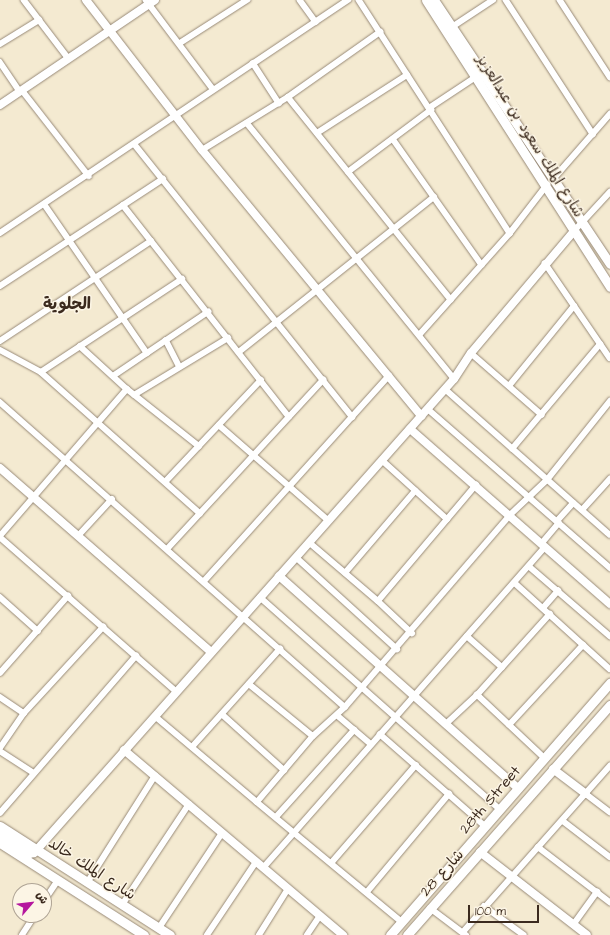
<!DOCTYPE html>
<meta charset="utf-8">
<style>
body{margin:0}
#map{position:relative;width:610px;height:935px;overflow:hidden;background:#f4ead1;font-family:"Architects Daughter","Playpen Sans Arabic",sans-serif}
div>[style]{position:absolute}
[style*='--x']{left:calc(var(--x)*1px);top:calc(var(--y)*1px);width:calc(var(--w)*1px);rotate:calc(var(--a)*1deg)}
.roads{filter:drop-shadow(0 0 1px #988a78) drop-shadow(0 0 1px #988a78)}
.street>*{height:5.5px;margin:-2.75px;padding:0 2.75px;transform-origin:2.75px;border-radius:2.75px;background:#fff}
.secondary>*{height:8px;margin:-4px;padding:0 4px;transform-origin:4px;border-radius:4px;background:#fff}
.primary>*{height:9px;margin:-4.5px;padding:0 4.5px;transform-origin:4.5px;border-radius:4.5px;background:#fff}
span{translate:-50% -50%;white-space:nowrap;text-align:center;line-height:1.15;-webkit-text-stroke:3px #fcf5e5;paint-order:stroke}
.street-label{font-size:15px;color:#3b2a1e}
.neighbourhood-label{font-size:16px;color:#3b2a1e;font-weight:700}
.north{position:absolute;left:12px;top:883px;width:40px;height:40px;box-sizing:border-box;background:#fcf5e5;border:1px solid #afa495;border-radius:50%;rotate:62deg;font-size:11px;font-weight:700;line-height:16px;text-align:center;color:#3b2a1e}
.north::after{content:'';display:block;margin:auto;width:14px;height:18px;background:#b5179e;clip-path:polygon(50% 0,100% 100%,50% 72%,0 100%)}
.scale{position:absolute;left:468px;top:905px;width:71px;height:18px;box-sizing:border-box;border:2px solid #3b2a1e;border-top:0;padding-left:5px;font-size:12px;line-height:14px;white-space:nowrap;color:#3b2a1e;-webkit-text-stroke:3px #fcf5e5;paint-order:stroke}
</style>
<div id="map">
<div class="roads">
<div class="street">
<i style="--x:24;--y:0;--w:74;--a:52.7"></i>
<i style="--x:146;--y:0;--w:111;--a:53"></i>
<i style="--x:300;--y:0;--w:27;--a:54"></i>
<i style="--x:359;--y:0;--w:278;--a:57.1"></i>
<i style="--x:506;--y:0;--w:160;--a:57"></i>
<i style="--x:560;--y:0;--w:92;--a:57"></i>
<i style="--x:452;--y:27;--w:49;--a:-33.4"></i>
<i style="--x:180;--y:43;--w:80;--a:-32.7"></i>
<i style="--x:0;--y:44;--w:46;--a:-31.6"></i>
<i style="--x:0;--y:62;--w:36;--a:56"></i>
<i style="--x:253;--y:63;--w:48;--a:57"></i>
<i style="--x:22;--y:90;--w:109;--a:52.1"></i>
<i style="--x:288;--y:97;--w:260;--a:51.2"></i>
<i style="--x:429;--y:108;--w:56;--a:-33.4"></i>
<i style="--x:247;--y:123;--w:329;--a:51"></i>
<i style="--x:317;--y:133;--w:107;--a:-32.8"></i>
<i style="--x:393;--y:139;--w:154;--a:54.8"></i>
<i style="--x:136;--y:146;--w:347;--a:51.4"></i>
<i style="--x:202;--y:150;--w:101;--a:-31.6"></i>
<i style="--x:288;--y:97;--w:113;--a:-35.2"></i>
<i style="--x:348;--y:172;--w:104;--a:-36.8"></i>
<i style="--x:555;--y:177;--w:84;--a:-48.9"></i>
<i style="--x:45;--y:205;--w:180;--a:55.4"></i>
<i style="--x:123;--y:205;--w:269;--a:51.9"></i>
<i style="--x:574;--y:231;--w:53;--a:-47.3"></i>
<i style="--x:0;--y:233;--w:419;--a:-33.8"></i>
<i style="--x:545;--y:263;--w:115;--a:55.6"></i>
<i style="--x:0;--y:286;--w:195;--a:-33.3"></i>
<i style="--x:420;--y:334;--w:135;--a:-48.3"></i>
<i style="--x:510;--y:233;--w:61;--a:-52.4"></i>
<i style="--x:166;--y:340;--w:30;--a:63"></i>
<i style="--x:0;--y:341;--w:181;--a:-33.5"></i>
<i style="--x:80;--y:346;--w:64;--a:42.5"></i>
<i style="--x:127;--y:389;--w:92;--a:38.4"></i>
<i style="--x:0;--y:350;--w:47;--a:28.2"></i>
<i style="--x:41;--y:372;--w:213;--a:41.6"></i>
<i style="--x:239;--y:352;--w:249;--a:-38.5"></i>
<i style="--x:471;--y:353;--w:94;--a:41.1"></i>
<i style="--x:41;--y:372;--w:169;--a:-33.4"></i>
<i style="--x:113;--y:376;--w:115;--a:-34"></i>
<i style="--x:509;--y:386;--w:103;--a:-50.9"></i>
<i style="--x:445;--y:389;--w:220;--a:41.5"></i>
<i style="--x:134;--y:395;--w:110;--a:-31.2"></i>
<i style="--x:0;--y:402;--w:460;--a:41.5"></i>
<i style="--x:345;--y:707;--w:252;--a:-49.3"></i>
<i style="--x:509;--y:516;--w:52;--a:-43.5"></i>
<i style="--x:547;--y:480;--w:101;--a:-51.4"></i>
<i style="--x:428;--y:409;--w:242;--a:41.1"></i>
<i style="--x:219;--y:425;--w:145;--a:41.1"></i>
<i style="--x:512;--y:449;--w:137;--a:-50"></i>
<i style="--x:382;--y:460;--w:88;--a:42.2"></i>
<i style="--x:167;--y:480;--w:137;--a:-46.8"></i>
<i style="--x:582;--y:510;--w:42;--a:-47.9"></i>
<i style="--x:557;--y:521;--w:24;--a:-48"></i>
<i style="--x:0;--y:536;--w:194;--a:-49.2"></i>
<i style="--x:78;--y:536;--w:50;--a:-47.4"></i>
<i style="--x:0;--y:537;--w:234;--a:41.2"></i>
<i style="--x:309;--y:542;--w:91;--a:40.5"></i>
<i style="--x:378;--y:601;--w:152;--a:-49.8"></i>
<i style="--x:542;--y:543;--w:26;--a:-50"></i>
<i style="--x:168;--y:548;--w:229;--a:-47.3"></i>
<i style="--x:296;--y:557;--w:137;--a:42.3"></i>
<i style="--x:530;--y:567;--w:106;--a:40.8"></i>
<i style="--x:345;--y:573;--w:108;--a:-49.5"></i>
<i style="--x:205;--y:580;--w:275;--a:-48"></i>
<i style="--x:515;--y:583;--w:128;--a:42.2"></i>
<i style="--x:0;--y:597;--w:51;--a:41.8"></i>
<i style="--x:260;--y:597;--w:320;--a:41.5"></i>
<i style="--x:378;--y:601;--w:47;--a:43.3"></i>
<i style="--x:543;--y:608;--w:23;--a:-49"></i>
<i style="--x:467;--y:636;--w:47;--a:41.5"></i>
<i style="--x:0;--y:673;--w:103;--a:-48.6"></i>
<i style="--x:249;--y:684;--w:82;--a:39.1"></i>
<i style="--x:0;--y:697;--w:29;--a:34"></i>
<i style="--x:222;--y:714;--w:84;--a:42.1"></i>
<i style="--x:337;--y:715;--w:45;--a:40.5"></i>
<i style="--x:155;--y:716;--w:133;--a:40.1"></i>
<i style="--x:257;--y:802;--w:87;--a:-49.7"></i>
<i style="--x:313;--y:736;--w:43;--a:-42.2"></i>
<i style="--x:446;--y:724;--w:42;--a:-43.1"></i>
<i style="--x:509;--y:725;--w:109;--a:-47.2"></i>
<i style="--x:380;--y:734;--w:140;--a:41.2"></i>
<i style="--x:192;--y:747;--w:132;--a:-48.1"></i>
<i style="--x:0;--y:748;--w:42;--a:-55.6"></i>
<i style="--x:24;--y:713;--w:117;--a:-47.4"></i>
<i style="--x:0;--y:751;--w:40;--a:32.9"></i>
<i style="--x:544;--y:758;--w:92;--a:-136.8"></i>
<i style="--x:477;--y:695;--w:109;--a:-48"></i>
<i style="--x:586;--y:794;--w:30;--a:37"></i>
<i style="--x:257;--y:802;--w:188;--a:39.6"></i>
<i style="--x:0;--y:813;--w:208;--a:-49.1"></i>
<i style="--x:276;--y:817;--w:117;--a:-48.1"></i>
<i style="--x:563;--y:821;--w:59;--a:37.5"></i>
<i style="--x:538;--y:847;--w:91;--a:37.4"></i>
<i style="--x:332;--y:862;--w:128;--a:-49.1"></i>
<i style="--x:263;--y:868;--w:427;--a:-48.7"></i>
<i style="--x:87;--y:883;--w:127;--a:-57.6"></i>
<i style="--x:367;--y:892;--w:128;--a:-50.1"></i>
<i style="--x:44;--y:901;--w:25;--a:-56"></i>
<i style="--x:122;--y:905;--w:121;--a:-56.4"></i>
<i style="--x:484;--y:906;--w:49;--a:35.9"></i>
<i style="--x:430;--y:908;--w:45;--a:36.9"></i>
<i style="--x:573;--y:925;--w:41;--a:-54"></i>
<i style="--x:159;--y:928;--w:114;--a:-56.4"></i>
<i style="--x:463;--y:932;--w:222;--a:-48.5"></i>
<i style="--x:22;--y:935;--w:24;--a:-57"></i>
<i style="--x:207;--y:935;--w:88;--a:-56.1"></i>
<i style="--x:259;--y:935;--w:54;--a:-57.8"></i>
<i style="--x:307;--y:935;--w:23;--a:-56"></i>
</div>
<div class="secondary">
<i style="--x:86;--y:0;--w:190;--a:52.3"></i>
<i style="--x:202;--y:150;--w:345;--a:50.5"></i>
<i style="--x:0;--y:105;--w:187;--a:-34.1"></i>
<i style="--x:410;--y:429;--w:266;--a:41.2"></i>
<i style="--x:0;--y:468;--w:280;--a:41.1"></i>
<i style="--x:279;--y:576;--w:319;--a:41.6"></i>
<i style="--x:124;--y:750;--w:287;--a:40.2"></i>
<i style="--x:553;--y:769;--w:41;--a:37.1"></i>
<i style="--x:0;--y:835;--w:35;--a:33"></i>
<i style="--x:29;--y:854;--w:5;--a:-11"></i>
<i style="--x:34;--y:853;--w:633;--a:-48.46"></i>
<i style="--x:454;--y:379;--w:31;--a:-57"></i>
<i style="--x:471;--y:353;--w:160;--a:-49.8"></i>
<i style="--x:480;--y:852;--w:135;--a:37.8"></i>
</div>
<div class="primary">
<i style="--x:426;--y:0;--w:341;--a:57.3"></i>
<i style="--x:434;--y:0;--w:317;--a:56.3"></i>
<i style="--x:0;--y:826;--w:202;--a:32.7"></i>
<i style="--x:0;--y:843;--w:171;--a:32.6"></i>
<i style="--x:390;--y:935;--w:335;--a:-48.9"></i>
<i style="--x:407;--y:935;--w:307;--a:-48.6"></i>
</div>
</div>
<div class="street-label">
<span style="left:530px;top:136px;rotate:58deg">شارع الملك سعود بن عبدالعزيز</span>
<span style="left:490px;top:800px;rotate:-49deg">28th Street</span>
<span style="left:92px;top:869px;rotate:33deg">شارع الملك خالد</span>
<span style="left:442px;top:873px;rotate:-48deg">شارع 28</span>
</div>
<div class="neighbourhood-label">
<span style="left:67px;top:304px">الجلوية</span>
</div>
<div class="north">ش</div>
<div class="scale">100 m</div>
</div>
